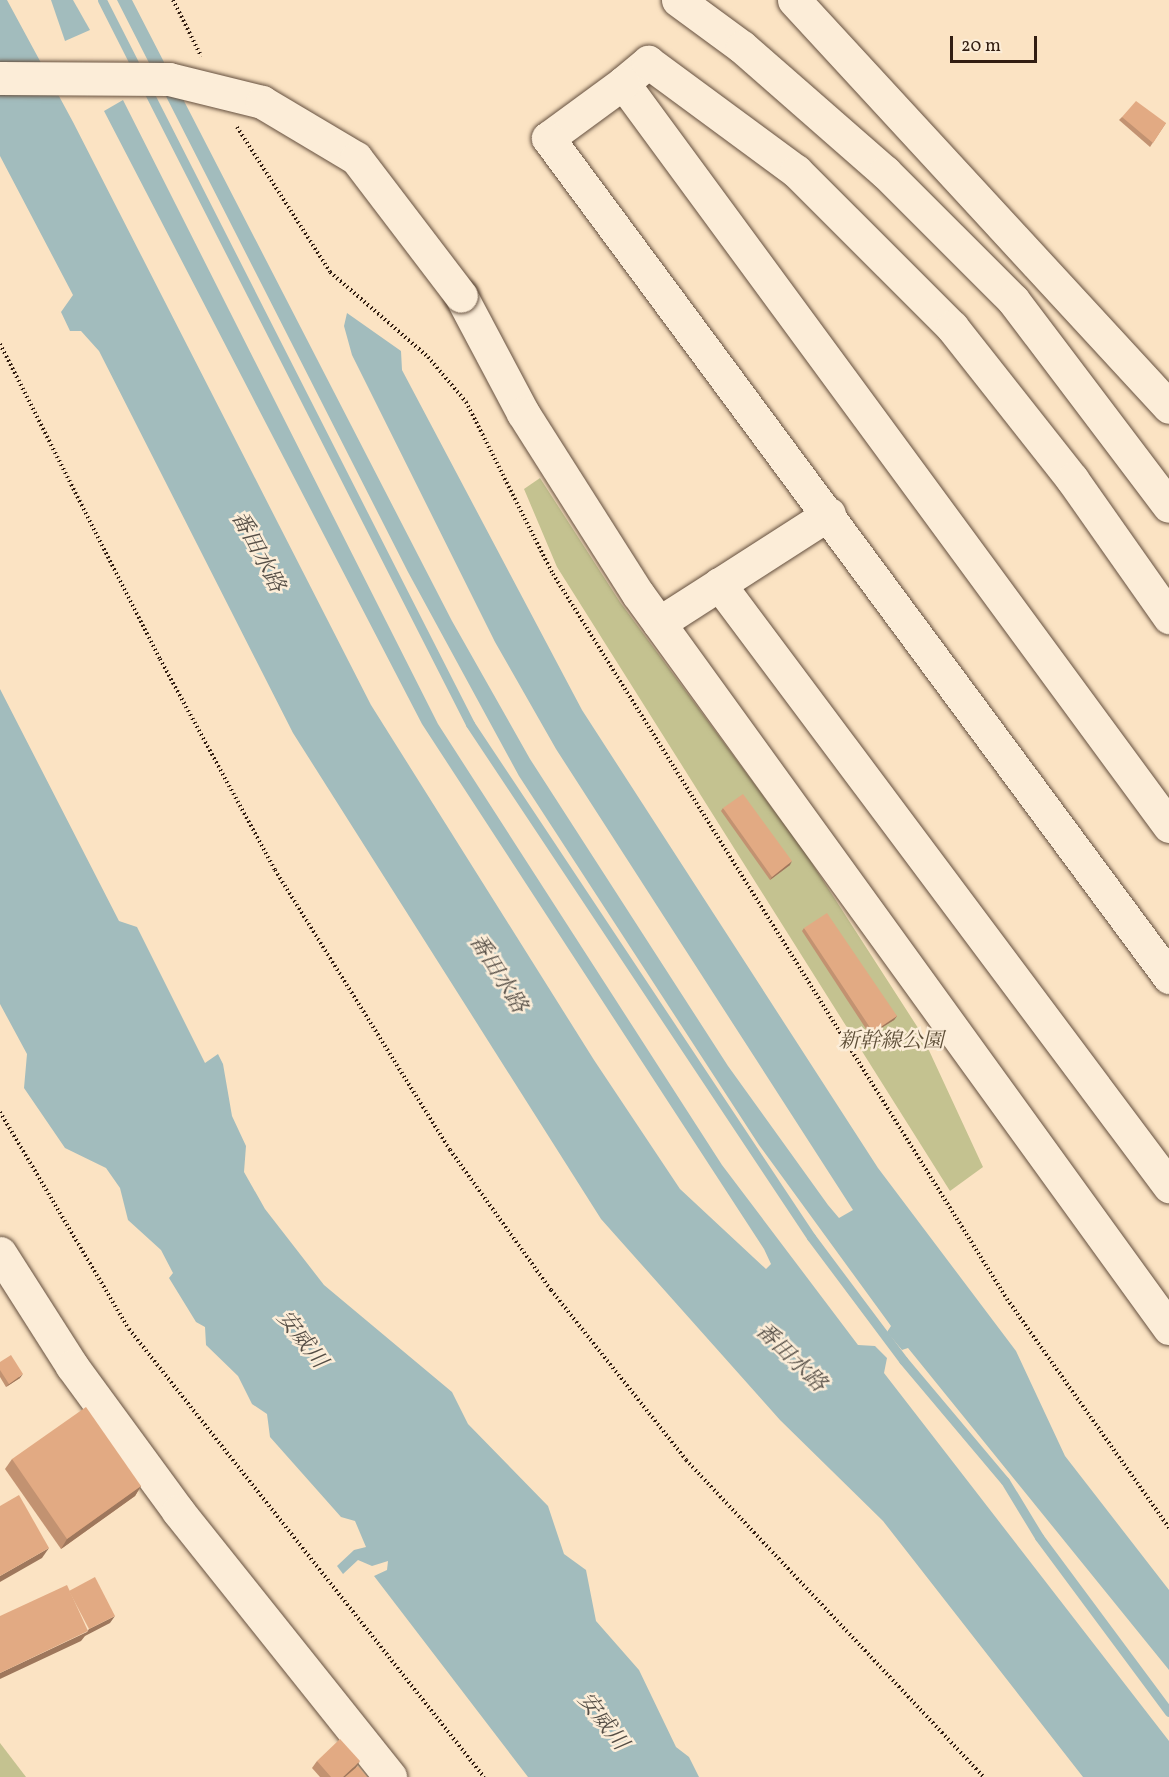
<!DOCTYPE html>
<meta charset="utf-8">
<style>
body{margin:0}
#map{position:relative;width:1169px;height:1777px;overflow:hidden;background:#fbe3c3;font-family:Vollkorn,"Noto Serif JP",serif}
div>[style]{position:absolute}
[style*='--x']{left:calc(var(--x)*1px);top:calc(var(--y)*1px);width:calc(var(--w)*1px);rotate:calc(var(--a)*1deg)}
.green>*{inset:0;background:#c4c290}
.water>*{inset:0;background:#a2bcbd}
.stream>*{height:9px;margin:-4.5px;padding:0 4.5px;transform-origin:4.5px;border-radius:4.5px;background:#a2bcbd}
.path>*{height:4px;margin-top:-2px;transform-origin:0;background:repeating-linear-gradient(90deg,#321e12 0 1.5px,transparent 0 4.5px)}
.roads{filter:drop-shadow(0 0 2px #644f3e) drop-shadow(0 0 2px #644f3e)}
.minor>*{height:33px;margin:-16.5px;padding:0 16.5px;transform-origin:16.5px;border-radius:16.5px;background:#fcedd8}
.bridges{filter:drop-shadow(0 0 2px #644f3e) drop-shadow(0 0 2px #644f3e)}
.minor-bridge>*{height:33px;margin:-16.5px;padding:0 16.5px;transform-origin:16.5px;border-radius:16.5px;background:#fcedd8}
.wall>*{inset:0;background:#c29271}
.shaded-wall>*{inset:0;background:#9e775c}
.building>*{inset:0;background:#e2aa83}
span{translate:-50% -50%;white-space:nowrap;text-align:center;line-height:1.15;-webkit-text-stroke:5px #fcedd8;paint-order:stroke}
.park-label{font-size:21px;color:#5e4f38;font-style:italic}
.water-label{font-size:22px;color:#544d45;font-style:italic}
.scale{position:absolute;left:950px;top:36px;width:87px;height:27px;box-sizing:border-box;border:3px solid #321e12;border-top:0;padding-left:8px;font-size:18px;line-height:21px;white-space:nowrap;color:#321e12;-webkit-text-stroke:4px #fcedd8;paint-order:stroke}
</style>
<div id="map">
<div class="green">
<i style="clip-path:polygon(540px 478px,620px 602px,806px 854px,920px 1031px,983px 1167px,950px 1191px,557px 567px,524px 489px)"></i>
<i style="clip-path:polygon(0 1743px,26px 1777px,0 1777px)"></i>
</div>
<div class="water">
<i style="clip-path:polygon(0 0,7px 0,73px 122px,371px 705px,594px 1060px,680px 1189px,766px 1269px,771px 1264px,764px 1249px,422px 724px,104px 111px,123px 100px,438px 724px,722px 1165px,858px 1345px,875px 1346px,887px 1358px,884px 1373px,1169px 1741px,1169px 1777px,1083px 1777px,883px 1521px,780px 1420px,601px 1219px,293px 733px,99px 351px,81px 331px,70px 331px,61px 312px,73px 295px,0 156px)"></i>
<i style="clip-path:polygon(51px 0,73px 0,90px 30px,65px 41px)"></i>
<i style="clip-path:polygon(117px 0,132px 0,452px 621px,530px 759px,728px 1066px,828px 1205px,839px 1218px,853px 1210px,556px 749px,495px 642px,352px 355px,344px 326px,347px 313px,401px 351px,402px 370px,582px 710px,878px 1168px,1016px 1351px,1065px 1456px,1169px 1590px,1169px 1670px,908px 1348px,902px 1350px,887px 1332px,891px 1326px,759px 1145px,519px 776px,408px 572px)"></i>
<i style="clip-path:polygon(0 689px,119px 921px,137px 927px,205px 1063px,218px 1054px,223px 1064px,232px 1116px,246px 1146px,244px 1172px,265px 1209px,324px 1285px,452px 1392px,468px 1424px,548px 1506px,564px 1554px,586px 1570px,596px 1621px,639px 1670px,676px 1747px,689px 1757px,699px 1777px,528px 1777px,374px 1576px,387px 1570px,388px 1561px,372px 1566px,358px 1560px,343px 1574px,337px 1566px,354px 1550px,366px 1547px,355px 1521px,341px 1517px,270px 1437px,267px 1414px,252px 1404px,238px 1376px,206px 1345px,205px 1327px,196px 1322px,169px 1278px,173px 1273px,161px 1250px,128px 1220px,120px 1188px,106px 1168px,65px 1148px,24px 1088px,27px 1054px,0 1004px)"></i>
</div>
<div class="stream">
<i style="--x:102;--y:0;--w:82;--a:63.1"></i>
<i style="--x:145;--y:85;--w:717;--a:63.04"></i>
<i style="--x:470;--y:724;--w:616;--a:56.39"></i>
<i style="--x:811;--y:1237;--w:154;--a:53.2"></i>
<i style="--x:903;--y:1360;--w:158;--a:49.9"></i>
<i style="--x:1005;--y:1481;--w:66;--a:58.7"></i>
<i style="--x:1039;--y:1537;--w:218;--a:53.4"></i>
</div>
<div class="path">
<i style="--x:173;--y:0;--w:63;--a:63.4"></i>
<i style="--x:237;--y:127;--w:172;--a:57.3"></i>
<i style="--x:330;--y:272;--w:130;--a:40.9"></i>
<i style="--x:428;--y:357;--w:59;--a:49.8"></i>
<i style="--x:466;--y:402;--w:193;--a:63.2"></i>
<i style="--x:553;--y:574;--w:855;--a:57.94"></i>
<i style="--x:1007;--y:1299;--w:281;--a:54.7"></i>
<i style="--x:0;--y:344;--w:353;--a:63.1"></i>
<i style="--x:160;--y:659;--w:240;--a:61.4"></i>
<i style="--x:275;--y:870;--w:330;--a:58"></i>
<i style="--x:450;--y:1150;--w:173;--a:54.2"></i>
<i style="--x:551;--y:1290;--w:217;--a:51.5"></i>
<i style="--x:686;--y:1460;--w:435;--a:46.8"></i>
<i style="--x:0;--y:1112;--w:252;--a:59.3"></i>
<i style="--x:129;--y:1329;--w:572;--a:51.61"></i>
</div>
<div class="roads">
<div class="minor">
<i style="--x:678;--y:0;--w:79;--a:36.3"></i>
<i style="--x:742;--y:47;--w:190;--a:41.2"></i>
<i style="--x:885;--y:172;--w:181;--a:45"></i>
<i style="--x:1013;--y:300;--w:258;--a:52.9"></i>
<i style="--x:794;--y:0;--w:553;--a:47.34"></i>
<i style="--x:623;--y:83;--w:33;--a:-40"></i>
<i style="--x:648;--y:62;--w:184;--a:36.4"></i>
<i style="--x:796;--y:171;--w:221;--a:45"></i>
<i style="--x:952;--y:327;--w:194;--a:51.7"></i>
<i style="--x:1072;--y:479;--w:169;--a:54.9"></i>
<i style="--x:461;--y:296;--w:132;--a:62.1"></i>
<i style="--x:523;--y:413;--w:214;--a:57.6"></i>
<i style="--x:638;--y:594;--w:906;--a:54.12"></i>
<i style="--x:719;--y:584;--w:752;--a:53.22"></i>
<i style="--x:659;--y:623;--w:202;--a:-32.7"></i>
<i style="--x:1169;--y:826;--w:922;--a:-126.31"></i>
<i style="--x:623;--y:83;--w:93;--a:143.7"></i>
<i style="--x:548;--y:138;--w:1044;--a:53.49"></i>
<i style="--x:0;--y:1253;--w:134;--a:57.5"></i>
<i style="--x:72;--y:1366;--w:180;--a:53.8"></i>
<i style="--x:178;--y:1511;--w:340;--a:51.4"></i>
</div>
</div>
<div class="bridges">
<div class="minor-bridge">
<i style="--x:0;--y:78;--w:169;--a:0.3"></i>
<i style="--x:169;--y:79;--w:96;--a:13.9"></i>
<i style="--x:262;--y:102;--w:109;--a:30.8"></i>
<i style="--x:356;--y:158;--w:173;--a:52.7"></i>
</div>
</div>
<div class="wall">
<i style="clip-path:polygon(1122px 117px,1166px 123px,1150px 147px,1119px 120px)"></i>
<i style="clip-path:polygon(723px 808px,790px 865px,770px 880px,721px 811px)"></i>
<i style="clip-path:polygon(804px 928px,897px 1016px,894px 1020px,870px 1035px,802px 931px)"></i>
<i style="clip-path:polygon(0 1362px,20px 1378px,6px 1387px,0 1377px)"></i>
<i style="clip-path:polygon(12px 1459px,141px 1486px,135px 1496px,61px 1549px,5px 1469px)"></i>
<i style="clip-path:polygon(317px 1761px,356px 1768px,367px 1777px,320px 1777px,312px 1768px)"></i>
</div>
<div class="shaded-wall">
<i style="clip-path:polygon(792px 861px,790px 865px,770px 880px,772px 877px)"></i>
<i style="clip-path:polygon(897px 1016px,894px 1020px,870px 1035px,873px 1032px)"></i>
<i style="clip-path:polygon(23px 1374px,20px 1378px,6px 1387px,9px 1384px)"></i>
<i style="clip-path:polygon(141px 1486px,135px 1496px,61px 1549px,67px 1539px)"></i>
<i style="clip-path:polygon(49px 1548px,42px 1558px,0 1582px,0 1576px)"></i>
<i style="clip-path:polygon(115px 1616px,110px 1623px,85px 1636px,81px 1641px,0 1679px,0 1673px,87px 1632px,89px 1629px)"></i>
<i style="clip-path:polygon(360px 1761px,356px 1768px,346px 1777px,343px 1777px)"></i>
</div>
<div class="building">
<i style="clip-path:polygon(1136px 101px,1166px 123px,1153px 143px,1122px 117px)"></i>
<i style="clip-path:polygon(743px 794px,792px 861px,772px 877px,723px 808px)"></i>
<i style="clip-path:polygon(827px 913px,897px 1016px,873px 1032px,804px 928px)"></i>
<i style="clip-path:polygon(11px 1355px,23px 1374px,9px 1384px,0 1370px,0 1362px)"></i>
<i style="clip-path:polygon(86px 1407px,141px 1486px,67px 1539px,12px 1459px)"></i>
<i style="clip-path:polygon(19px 1495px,49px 1548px,0 1576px,0 1506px)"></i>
<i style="clip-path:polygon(95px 1577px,115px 1616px,89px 1629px,69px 1591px)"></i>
<i style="clip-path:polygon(67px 1585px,88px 1631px,0 1673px,0 1616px)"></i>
<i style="clip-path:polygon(340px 1739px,360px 1761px,343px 1777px,331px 1777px,317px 1761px)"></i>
<i style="clip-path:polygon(358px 1766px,367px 1777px,345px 1777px)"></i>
</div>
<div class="park-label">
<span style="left:891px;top:1042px">新幹線公園</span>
</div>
<div class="water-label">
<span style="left:257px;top:552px;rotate:62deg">番田水路</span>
<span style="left:497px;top:974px;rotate:58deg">番田水路</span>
<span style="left:301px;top:1340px;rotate:52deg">安威川</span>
<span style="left:790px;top:1358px;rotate:44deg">番田水路</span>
<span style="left:602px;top:1722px;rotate:52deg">安威川</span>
</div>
<div class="scale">20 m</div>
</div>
